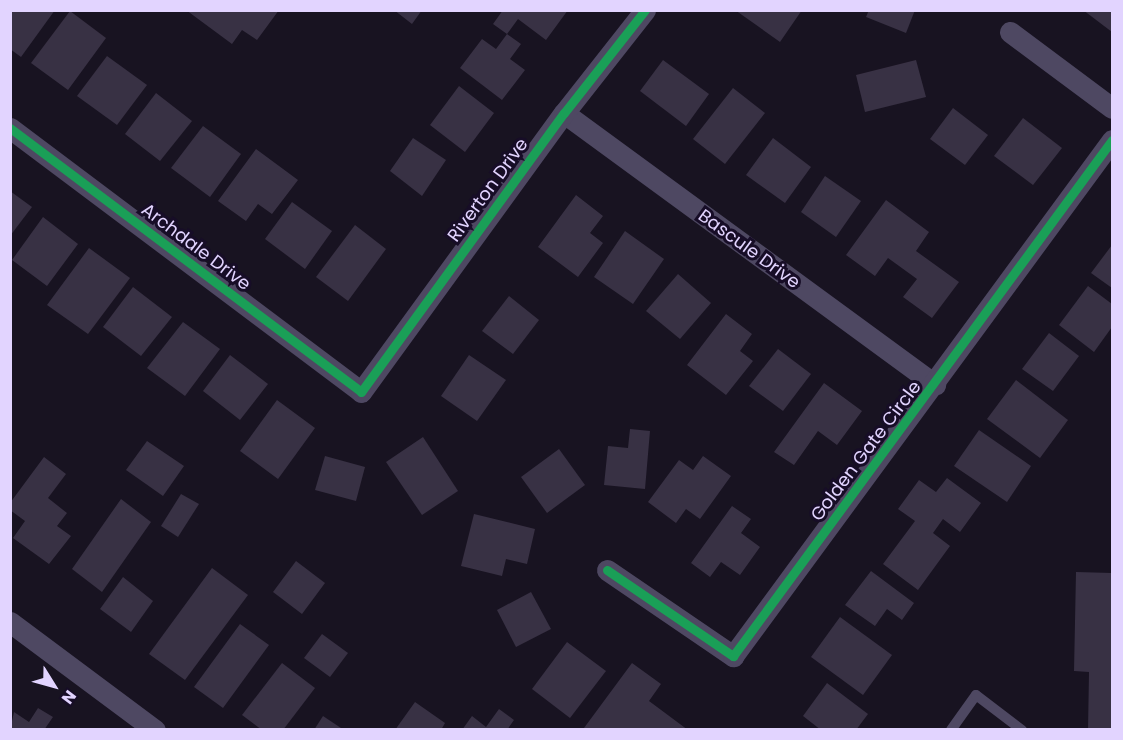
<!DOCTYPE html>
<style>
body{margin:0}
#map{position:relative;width:1123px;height:740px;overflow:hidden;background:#181321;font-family:Poppins,sans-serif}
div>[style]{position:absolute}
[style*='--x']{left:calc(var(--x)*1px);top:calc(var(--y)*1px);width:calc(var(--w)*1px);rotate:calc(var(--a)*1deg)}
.building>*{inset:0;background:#383144}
.service>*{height:10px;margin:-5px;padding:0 5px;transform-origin:5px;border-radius:5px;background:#4e4862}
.minor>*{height:21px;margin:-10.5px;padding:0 10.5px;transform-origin:10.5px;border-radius:10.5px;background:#4e4862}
.cycleway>*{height:9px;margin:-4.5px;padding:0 4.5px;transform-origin:4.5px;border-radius:4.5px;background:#1a9f57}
span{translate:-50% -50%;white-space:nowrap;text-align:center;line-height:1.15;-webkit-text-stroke:6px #170d27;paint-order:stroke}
.street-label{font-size:18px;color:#e2d4ff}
.frame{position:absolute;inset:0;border:12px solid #e2d4ff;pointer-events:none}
.north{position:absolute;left:24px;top:656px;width:60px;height:60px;-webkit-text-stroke:4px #170d27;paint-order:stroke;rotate:127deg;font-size:16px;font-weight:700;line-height:24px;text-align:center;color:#e2d4ff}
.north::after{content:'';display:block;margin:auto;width:21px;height:27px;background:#e2d4ff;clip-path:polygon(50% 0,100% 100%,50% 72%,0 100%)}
</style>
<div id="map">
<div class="building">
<i style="clip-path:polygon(10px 10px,55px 10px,21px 57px,10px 49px)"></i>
<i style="clip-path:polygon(186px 10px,279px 10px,257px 40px,242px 30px,232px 44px)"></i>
<i style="clip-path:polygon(394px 10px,422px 10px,412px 24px)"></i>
<i style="clip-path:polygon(503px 10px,568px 10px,546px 40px,518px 19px,507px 34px,493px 24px)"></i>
<i style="clip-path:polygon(735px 10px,802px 10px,780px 42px)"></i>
<i style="clip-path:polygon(869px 10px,915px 10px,906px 33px,866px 17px)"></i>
<i style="clip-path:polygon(1083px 10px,1112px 10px,1112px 32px)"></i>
<i style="clip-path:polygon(70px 11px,106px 38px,68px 90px,31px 63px)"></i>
<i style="clip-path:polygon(507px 34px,521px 44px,510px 59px,525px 70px,502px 100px,460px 68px,482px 39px,496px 49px)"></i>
<i style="clip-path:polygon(107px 56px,147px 85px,117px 125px,77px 96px)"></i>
<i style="clip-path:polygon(663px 60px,709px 94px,686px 126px,640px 91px)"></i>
<i style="clip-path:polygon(916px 60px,926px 97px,865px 112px,856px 75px)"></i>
<i style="clip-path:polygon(459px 86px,494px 113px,465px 152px,430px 125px)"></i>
<i style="clip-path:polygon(733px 88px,765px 113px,725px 164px,693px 139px)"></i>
<i style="clip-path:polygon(156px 93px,192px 121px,160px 161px,125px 134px)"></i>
<i style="clip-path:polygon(953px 108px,988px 135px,965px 165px,930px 139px)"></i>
<i style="clip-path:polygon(1023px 118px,1062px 148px,1033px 185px,994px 156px)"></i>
<i style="clip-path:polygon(203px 126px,241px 154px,210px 197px,171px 168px)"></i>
<i style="clip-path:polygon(413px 138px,446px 160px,422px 196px,390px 171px)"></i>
<i style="clip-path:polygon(773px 138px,811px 167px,785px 203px,746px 175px)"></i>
<i style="clip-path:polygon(256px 149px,298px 180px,272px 214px,258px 204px,246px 221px,218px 201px)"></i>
<i style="clip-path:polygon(825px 176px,861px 201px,836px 237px,801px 212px)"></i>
<i style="clip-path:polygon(10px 191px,32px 207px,10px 236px)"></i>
<i style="clip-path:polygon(576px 195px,603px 216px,590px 233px,603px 243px,578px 277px,538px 247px)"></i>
<i style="clip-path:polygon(886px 200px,929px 232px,916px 251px,959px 282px,932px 318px,903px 297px,917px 279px,888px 258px,875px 276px,846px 255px)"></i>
<i style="clip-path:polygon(292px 202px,332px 231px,305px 269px,265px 239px)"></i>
<i style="clip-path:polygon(43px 217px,78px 244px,47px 286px,12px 260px)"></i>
<i style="clip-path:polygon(355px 225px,386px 249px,348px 301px,316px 277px)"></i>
<i style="clip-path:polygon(625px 231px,664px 259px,633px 304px,594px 277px)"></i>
<i style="clip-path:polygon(1112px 245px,1112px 288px,1091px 273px)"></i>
<i style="clip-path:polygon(89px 248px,130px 278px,88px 334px,47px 305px)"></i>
<i style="clip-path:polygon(678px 274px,711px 303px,680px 339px,646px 311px)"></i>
<i style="clip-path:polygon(1088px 286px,1112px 304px,1112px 327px,1094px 352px,1059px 325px)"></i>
<i style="clip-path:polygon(133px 287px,172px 317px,141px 356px,103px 327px)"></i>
<i style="clip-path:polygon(509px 296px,539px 320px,513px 354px,482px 331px)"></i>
<i style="clip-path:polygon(726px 314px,752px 334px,740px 351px,753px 361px,726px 395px,687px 365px)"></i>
<i style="clip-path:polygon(183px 322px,220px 349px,185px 396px,147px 368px)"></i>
<i style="clip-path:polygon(1049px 333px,1079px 356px,1053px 391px,1022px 369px)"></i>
<i style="clip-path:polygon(778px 349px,811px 374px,783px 411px,749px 386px)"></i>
<i style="clip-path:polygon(230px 355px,268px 384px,240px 420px,203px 391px)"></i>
<i style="clip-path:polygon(469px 355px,506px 380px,477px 421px,441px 396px)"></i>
<i style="clip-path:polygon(1016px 380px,1068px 420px,1040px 458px,987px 419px)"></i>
<i style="clip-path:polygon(824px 383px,862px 411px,837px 445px,818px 431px,794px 465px,774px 452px)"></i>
<i style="clip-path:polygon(277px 400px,315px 428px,278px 479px,240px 451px)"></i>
<i style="clip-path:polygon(630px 429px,650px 431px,645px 489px,604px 485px,608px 446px,628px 448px)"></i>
<i style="clip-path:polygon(979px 430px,1031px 466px,1007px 502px,954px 466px)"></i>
<i style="clip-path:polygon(423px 437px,458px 491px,422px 515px,386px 462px)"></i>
<i style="clip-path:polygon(147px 441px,184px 466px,163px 496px,126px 470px)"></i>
<i style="clip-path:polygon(559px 449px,585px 485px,547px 513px,521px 477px)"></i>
<i style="clip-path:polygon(325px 456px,365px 467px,356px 501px,315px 490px)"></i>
<i style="clip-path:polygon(703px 456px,731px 476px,700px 519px,686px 509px,676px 523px,648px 502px,679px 460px,693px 470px)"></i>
<i style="clip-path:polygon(44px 457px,66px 474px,48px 498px,67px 513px,57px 526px,71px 536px,49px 564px,13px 538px,25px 521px,10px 510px,10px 503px)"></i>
<i style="clip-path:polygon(947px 478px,981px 503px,960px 532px,943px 519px,933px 533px,950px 546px,918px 590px,883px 564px,915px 521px,898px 509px,919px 480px,936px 492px)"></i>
<i style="clip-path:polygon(181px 494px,199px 504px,178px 537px,161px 526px)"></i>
<i style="clip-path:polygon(121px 499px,151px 522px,102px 592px,72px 569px)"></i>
<i style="clip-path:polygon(732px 506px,751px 519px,741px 533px,760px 547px,740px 575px,721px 562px,710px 577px,691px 563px)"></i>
<i style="clip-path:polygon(474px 514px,535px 529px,527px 564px,506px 559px,502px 576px,461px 566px)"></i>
<i style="clip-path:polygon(296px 561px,325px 583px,302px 614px,273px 592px)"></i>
<i style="clip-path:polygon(212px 568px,248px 595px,185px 680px,149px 654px)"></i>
<i style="clip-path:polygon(871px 571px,914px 603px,902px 620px,887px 609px,875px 626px,845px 605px)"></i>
<i style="clip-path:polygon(1076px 572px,1112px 573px,1112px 730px,1088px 730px,1089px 672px,1074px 671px)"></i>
<i style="clip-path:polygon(123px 577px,153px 601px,131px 632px,100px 609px)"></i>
<i style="clip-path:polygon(531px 592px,551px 629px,516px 647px,497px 610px)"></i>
<i style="clip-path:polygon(840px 617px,892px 655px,863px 695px,811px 657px)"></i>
<i style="clip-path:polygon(240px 624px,269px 645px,223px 708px,194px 687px)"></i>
<i style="clip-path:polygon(322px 634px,348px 653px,330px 677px,304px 658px)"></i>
<i style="clip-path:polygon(567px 642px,606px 671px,570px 718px,532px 689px)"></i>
<i style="clip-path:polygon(282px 663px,315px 688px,283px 730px,262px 730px,242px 715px)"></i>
<i style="clip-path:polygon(632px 663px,661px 684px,649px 701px,688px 730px,584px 728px)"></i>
<i style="clip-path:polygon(827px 683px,868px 714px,856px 730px,821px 730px,803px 716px)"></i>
<i style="clip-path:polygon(415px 702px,445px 723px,441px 730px,395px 730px)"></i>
<i style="clip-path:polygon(38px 708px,53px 717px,44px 730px,10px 730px,14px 712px,29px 722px)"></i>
<i style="clip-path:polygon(499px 709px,514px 720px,507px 730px,462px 730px,472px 716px,486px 727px)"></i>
<i style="clip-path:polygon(323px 716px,344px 730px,314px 730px)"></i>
</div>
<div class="service">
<i style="--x:951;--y:730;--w:43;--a:-54.5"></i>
<i style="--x:976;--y:695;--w:58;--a:37.3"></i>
</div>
<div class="minor">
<i style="--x:1010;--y:32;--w:127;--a:36.7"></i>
<i style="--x:564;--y:113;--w:460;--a:36.2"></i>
<i style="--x:10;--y:128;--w:439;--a:36.9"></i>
<i style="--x:361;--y:392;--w:345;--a:-54"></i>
<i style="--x:564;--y:113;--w:131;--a:-51.8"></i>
<i style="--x:607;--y:570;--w:153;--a:34.3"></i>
<i style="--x:733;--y:656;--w:640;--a:-53.7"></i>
<i style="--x:10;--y:622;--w:181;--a:36.7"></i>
</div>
<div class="cycleway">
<i style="--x:10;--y:128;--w:439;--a:36.9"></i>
<i style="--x:361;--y:392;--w:345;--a:-54"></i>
<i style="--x:564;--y:113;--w:131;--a:-51.8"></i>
<i style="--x:607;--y:570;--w:153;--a:34.3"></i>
<i style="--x:733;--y:656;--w:640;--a:-53.7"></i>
</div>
<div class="street-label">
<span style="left:488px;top:190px;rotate:-54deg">Riverton Drive</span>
<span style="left:196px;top:247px;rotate:37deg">Archdale Drive</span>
<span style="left:749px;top:249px;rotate:36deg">Bascule Drive</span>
<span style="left:866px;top:451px;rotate:-53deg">Golden Gate Circle</span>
</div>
<div class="frame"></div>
<div class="north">N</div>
</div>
